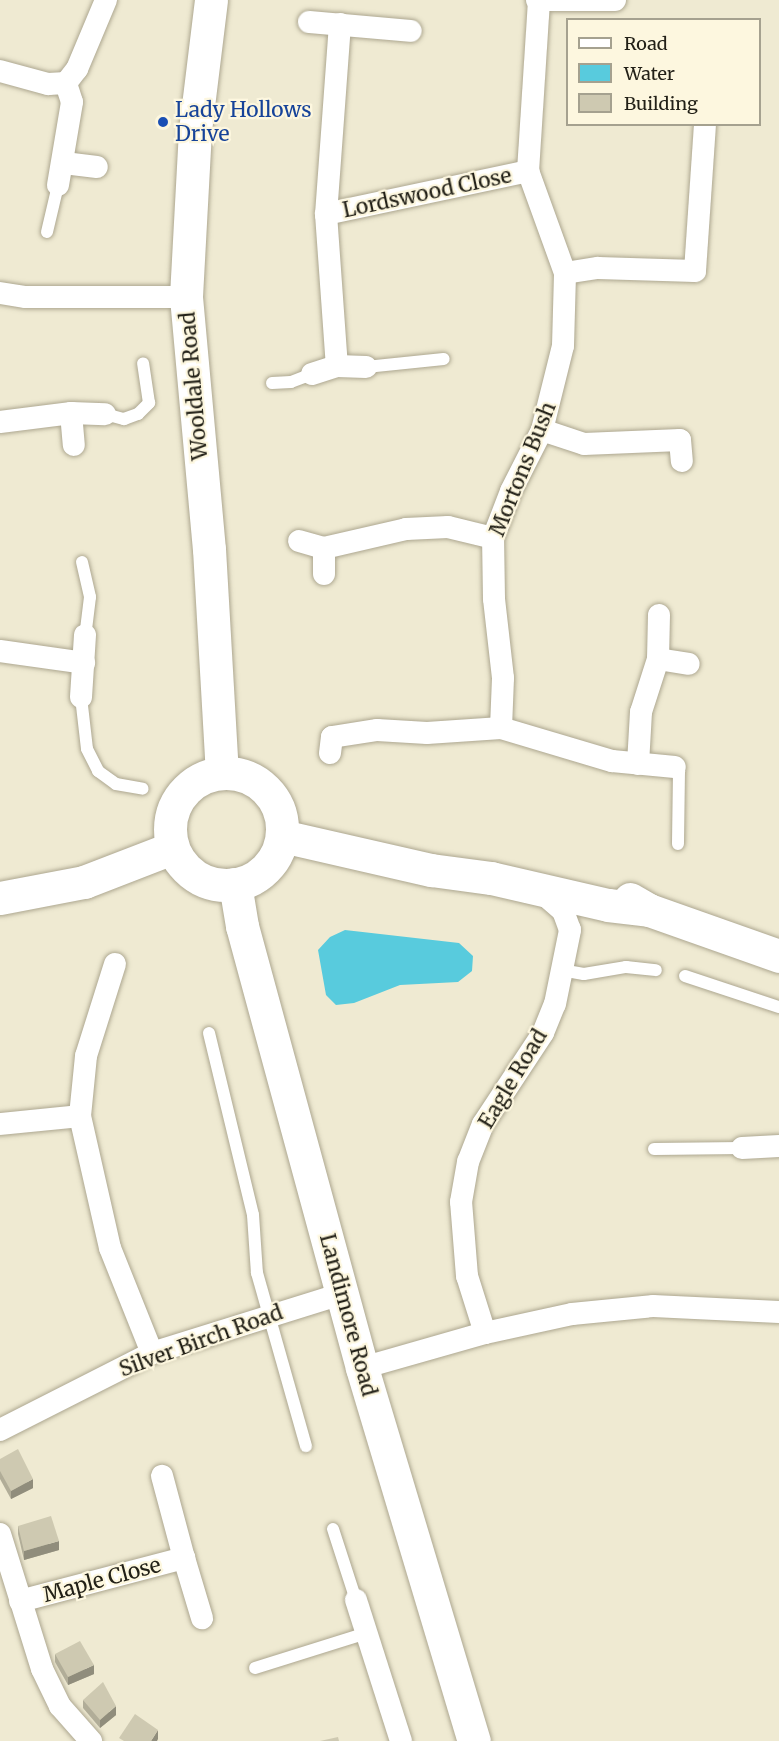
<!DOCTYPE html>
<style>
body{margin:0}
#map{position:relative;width:779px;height:1741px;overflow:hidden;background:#efead2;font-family:Merriweather,serif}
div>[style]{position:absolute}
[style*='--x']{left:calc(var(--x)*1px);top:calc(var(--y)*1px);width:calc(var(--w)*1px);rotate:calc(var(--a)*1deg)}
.water>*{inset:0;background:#58cbdd}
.roads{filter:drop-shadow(0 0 2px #ada790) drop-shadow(0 0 2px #ada790)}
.lane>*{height:12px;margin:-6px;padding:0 6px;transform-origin:6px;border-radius:6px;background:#fff}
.street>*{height:22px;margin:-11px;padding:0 11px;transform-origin:11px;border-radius:11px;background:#fff}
.secondary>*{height:33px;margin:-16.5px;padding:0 16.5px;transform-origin:16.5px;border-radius:16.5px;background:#fff}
.secondary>.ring{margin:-16.5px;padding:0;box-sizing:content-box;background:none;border:33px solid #fff;border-radius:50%}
.wall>*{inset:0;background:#b1ad98}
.shaded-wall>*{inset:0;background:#908d7c}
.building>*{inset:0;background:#cec9b1}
.dots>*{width:16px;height:16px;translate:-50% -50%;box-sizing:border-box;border:3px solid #fdf7df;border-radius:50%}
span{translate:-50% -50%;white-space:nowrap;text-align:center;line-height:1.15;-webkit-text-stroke:4.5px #fdf7df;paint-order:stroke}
.transit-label{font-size:21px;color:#164399}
.left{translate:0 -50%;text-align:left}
.street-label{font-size:21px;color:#222017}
.legend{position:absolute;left:566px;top:18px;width:195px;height:108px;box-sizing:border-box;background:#fdf7df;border:2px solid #a5a18f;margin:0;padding:8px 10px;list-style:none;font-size:18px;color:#222017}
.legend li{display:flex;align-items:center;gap:12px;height:30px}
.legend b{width:30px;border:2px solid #a5a18f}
</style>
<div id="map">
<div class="water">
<i style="clip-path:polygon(345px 930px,459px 943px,473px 956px,472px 971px,458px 982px,400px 985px,354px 1003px,336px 1005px,326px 995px,318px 950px,330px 937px)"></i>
</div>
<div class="roads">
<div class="lane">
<i style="--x:47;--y:232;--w:48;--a:-76.8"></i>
<i style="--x:366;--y:367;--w:78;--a:-5.9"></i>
<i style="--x:272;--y:383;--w:19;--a:-3"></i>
<i style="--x:291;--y:382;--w:22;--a:-21"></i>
<i style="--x:105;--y:414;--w:20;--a:15"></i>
<i style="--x:124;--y:419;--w:15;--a:-20"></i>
<i style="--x:138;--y:414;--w:16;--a:-45"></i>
<i style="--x:149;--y:403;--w:40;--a:-98.5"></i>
<i style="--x:82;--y:562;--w:36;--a:77"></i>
<i style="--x:90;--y:597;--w:38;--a:97"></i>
<i style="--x:81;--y:697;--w:52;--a:83.4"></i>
<i style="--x:87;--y:749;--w:25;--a:63"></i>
<i style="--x:98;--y:771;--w:22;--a:36"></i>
<i style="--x:116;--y:784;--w:27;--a:10"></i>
<i style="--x:675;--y:767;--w:6;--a:45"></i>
<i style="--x:679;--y:771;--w:73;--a:90.8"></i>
<i style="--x:561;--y:970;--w:23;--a:10"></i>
<i style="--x:584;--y:974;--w:43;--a:-9.5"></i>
<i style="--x:626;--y:967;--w:30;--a:6"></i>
<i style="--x:685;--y:976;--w:99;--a:18.3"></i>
<i style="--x:209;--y:1033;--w:187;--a:76.4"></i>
<i style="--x:253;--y:1215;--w:58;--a:86.1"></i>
<i style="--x:257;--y:1273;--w:180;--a:74.2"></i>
<i style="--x:654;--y:1149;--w:88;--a:-0.7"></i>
<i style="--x:333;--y:1529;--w:75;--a:72.1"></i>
<i style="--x:255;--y:1668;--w:117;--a:-17.4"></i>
</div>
<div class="street">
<i style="--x:537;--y:0;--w:78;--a:0"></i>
<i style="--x:309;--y:22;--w:102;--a:5"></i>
<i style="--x:340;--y:24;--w:191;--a:94.2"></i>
<i style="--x:326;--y:214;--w:152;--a:85.9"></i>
<i style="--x:337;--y:366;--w:29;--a:2"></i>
<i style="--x:0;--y:71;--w:50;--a:15.2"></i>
<i style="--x:48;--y:84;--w:18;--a:-3"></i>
<i style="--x:66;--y:83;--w:18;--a:-52"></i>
<i style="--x:77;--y:69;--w:75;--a:-67.2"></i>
<i style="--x:64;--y:163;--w:33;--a:7"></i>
<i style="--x:58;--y:185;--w:84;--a:-80.4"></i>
<i style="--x:72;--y:102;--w:20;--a:-108"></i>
<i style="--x:326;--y:214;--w:207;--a:-12"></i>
<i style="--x:565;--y:273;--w:33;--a:-9"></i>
<i style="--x:598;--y:268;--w:97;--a:1.8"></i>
<i style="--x:695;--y:271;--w:147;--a:-86.1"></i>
<i style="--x:0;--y:293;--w:26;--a:9"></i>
<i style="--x:26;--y:297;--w:160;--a:0"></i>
<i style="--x:312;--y:374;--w:26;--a:-18"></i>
<i style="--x:71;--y:413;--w:32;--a:85"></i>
<i style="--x:0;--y:422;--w:72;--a:-7.2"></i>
<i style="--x:71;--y:413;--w:34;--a:2"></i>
<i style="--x:542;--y:430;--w:44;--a:18.4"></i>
<i style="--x:584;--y:444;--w:96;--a:-2.4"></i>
<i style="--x:680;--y:440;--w:21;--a:85"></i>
<i style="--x:299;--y:541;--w:26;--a:16"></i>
<i style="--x:324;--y:574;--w:26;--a:-90"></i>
<i style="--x:324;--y:548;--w:84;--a:-13"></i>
<i style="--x:406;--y:529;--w:42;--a:-2.7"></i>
<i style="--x:448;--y:527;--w:46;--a:13.7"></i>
<i style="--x:0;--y:651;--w:85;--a:8.1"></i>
<i style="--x:658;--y:659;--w:31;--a:9"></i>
<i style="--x:81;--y:697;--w:62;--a:-86.3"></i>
<i style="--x:501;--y:728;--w:50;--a:-87.7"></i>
<i style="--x:503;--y:678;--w:80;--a:-96.5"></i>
<i style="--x:494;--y:599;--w:61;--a:-90.9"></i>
<i style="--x:493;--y:538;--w:50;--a:-69"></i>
<i style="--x:511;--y:491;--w:68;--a:-63.1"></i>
<i style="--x:542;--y:430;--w:87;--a:-76"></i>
<i style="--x:563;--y:346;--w:73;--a:-88.4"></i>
<i style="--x:565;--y:273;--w:109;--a:-109.9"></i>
<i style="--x:528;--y:171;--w:171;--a:-86.3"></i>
<i style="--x:330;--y:753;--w:16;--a:-83"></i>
<i style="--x:332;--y:737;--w:46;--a:-8.8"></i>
<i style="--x:377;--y:730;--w:50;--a:3.4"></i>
<i style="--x:427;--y:733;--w:74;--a:-3.9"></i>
<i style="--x:501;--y:728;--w:116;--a:16.6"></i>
<i style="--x:612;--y:761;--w:63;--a:5.4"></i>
<i style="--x:638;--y:764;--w:52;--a:-86.7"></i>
<i style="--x:641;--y:712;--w:56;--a:-72.2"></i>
<i style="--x:658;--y:659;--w:44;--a:-88.7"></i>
<i style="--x:115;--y:964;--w:96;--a:107.5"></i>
<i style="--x:86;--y:1056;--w:60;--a:95.7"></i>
<i style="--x:80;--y:1116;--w:135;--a:77.2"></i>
<i style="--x:110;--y:1248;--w:113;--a:68.2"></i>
<i style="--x:0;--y:1124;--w:80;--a:-5.7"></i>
<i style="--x:742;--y:1148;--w:37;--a:-3"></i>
<i style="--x:485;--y:1333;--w:60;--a:-107.5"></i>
<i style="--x:467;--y:1276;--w:74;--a:-94.6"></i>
<i style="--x:461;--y:1202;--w:41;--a:-80.1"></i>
<i style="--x:468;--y:1162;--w:41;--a:-68.5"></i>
<i style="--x:483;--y:1124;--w:109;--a:-56.6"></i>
<i style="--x:543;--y:1033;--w:31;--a:-68"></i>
<i style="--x:555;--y:1004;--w:76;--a:-78.5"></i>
<i style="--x:570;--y:930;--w:20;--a:-110"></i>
<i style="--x:563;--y:911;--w:29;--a:-139"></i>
<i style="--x:362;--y:1368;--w:128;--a:-15.9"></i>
<i style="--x:485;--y:1333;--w:89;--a:-12.3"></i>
<i style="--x:572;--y:1314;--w:81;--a:-5.6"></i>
<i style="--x:653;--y:1306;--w:126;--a:2.7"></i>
<i style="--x:0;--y:1430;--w:170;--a:-26.9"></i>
<i style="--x:152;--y:1353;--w:199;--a:-17.3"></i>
<i style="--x:0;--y:1534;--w:141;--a:72.7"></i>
<i style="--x:42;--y:1669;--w:41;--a:64.1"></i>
<i style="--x:60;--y:1706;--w:47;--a:48.5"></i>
<i style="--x:184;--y:1558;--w:63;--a:73.3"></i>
<i style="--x:356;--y:1600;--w:148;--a:72.3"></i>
<i style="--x:20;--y:1601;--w:170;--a:-14.7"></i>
<i style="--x:184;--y:1558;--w:85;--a:-105"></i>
</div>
<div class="secondary">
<i style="--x:211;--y:0;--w:131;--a:97"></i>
<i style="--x:195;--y:130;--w:167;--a:93.1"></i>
<i style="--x:186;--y:297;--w:253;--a:84.8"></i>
<i style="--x:209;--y:549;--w:223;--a:86.7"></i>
<i class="ring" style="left:170px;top:773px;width:79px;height:79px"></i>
<i style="--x:282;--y:836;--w:153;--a:12.9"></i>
<i style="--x:431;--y:870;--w:61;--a:7.6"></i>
<i style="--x:491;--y:878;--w:120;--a:13"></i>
<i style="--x:608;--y:905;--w:41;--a:7"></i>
<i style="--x:235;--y:884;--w:43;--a:80.5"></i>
<i style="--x:242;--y:926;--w:458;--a:74.8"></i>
<i style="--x:362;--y:1368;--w:389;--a:73.3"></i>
<i style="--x:0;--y:898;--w:86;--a:-10.8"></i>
<i style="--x:84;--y:882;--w:94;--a:-21.1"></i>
<i style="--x:630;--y:899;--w:22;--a:30"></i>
<i style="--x:649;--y:910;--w:138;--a:19.5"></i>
</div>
</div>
<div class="wall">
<i style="clip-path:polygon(0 1459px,33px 1488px,11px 1499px,0 1479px)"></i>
<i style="clip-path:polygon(18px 1526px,59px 1550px,24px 1560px,18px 1534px)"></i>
<i style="clip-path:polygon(55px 1654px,94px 1674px,68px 1685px,55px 1662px)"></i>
<i style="clip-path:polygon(83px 1700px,116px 1715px,100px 1728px,83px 1708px)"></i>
</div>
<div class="shaded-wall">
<i style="clip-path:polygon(33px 1479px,33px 1488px,11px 1499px,11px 1491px)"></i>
<i style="clip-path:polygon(59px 1541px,59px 1550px,24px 1560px,24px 1551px)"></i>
<i style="clip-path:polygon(94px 1665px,94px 1674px,68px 1685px,68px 1677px)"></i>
<i style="clip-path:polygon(116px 1706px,116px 1715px,100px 1728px,100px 1720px)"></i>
<i style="clip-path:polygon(158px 1730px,158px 1739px,157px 1741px,151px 1741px)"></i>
</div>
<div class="building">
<i style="clip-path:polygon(18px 1449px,33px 1479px,11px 1491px,0 1471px,0 1459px)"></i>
<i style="clip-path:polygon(51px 1516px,59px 1541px,24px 1551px,18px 1526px)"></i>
<i style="clip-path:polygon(80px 1641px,94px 1665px,68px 1677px,55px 1654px)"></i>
<i style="clip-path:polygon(103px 1682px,116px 1706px,100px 1720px,83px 1700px)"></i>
<i style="clip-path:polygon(135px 1714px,158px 1730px,151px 1741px,124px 1741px,119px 1738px)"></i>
<i style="clip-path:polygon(338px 1737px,339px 1741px,320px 1741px)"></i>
</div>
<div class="dots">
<i style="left:163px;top:122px;background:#1a4fb4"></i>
</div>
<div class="transit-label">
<span class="left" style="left:175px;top:122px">Lady Hollows<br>Drive</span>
</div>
<div class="street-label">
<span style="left:427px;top:193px;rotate:-12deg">Lordswood Close</span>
<span style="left:194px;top:386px;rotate:-95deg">Wooldale Road</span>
<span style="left:523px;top:469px;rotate:-68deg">Mortons Bush</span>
<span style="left:513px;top:1079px;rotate:-59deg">Eagle Road</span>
<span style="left:348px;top:1315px;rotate:75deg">Landimore Road</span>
<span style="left:201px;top:1341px;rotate:-20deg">Silver Birch Road</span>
<span style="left:102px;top:1580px;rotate:-15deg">Maple Close</span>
</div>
<ul class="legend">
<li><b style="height:8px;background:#fff"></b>Road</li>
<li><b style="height:16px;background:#58cbdd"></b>Water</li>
<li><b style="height:16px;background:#cec9b1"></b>Building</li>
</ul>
</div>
